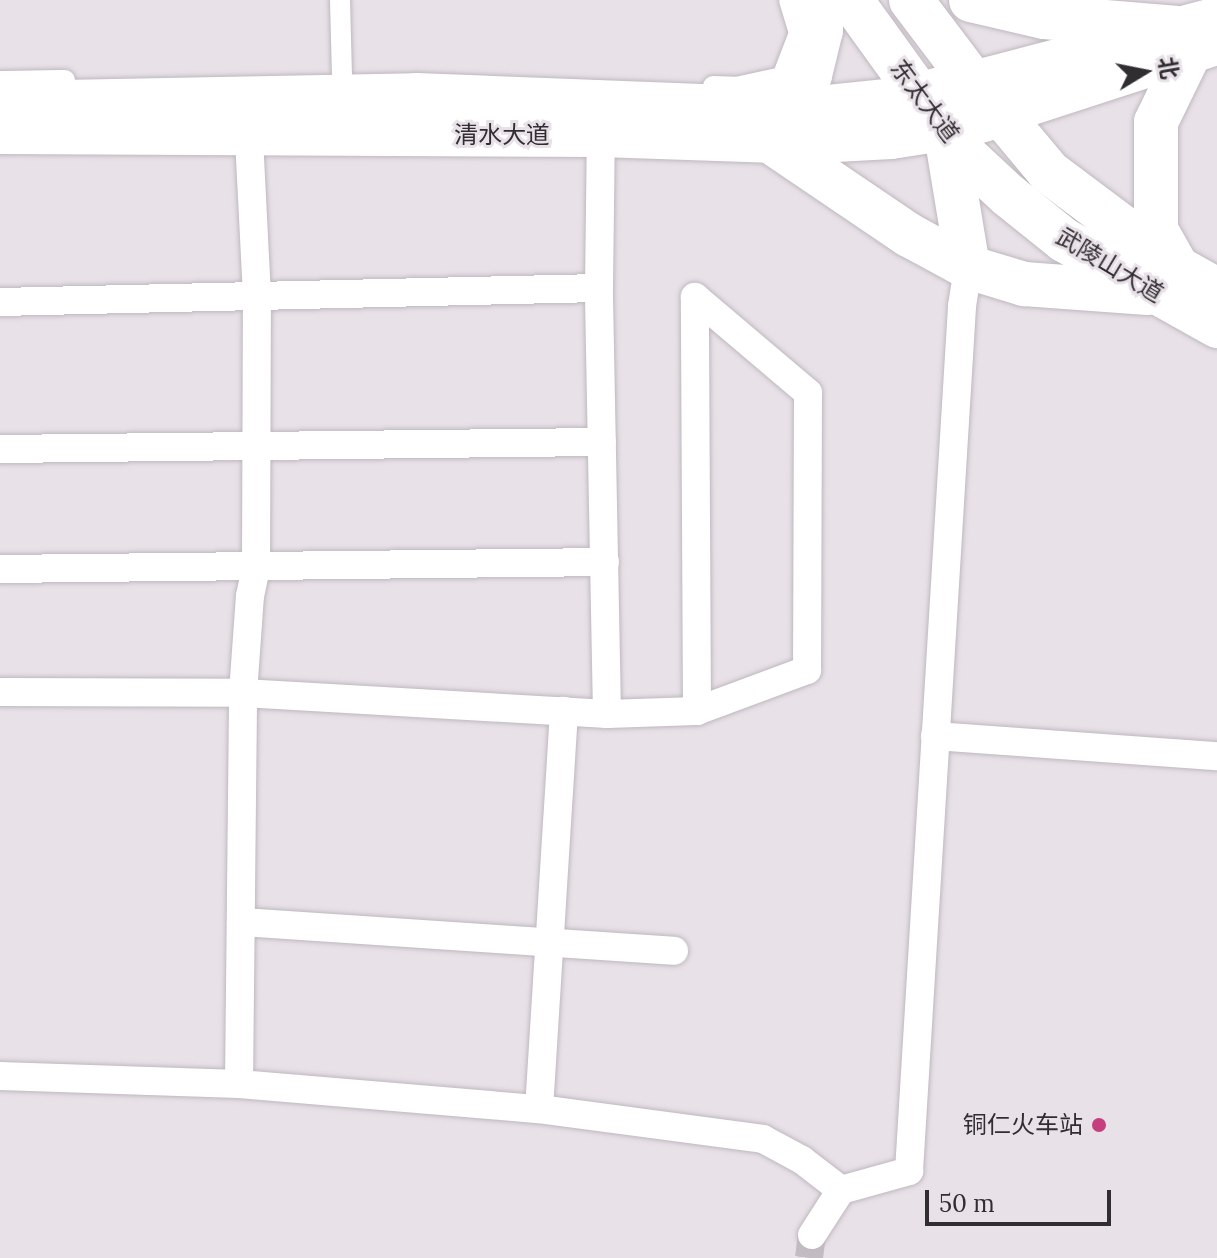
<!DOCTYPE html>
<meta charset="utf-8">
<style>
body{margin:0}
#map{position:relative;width:1217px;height:1258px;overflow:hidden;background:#e8e1e8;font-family:Lora,"Noto Sans SC",serif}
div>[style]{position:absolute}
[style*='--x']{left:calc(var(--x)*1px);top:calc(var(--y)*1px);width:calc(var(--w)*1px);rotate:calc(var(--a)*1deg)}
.minor-tunnel>*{height:28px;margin-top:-14px;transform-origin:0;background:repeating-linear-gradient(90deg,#c3bdc3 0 28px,transparent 0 42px)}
.roads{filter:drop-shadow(0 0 2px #bfb8bf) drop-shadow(0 0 2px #bfb8bf)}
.pedestrian>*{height:20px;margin:-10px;padding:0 10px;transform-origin:10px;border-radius:10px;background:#fff}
.minor>*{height:28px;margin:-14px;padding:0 14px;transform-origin:14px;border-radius:14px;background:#fff}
.secondary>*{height:40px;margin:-20px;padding:0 20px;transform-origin:20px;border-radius:20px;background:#fff}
.primary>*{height:44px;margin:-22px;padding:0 22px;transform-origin:22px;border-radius:22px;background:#fff}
.dots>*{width:22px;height:22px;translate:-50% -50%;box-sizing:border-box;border:4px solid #e8e1e8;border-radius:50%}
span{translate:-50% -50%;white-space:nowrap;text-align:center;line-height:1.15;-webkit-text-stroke:6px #e8e1e8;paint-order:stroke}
.street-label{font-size:24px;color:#312e31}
.poi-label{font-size:24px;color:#312e31}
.right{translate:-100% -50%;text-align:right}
.north{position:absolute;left:1105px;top:32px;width:80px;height:80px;-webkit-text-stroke:6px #e8e1e8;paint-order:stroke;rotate:80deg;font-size:22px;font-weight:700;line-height:32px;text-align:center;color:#312e31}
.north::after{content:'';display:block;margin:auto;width:28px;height:36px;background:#312e31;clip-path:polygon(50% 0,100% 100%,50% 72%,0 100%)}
.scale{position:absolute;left:925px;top:1190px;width:186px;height:36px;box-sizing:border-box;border:4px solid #312e31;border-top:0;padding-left:10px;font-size:24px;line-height:28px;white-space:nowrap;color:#312e31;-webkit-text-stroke:6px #e8e1e8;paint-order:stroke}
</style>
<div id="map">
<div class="minor-tunnel">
<i style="--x:809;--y:1258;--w:23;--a:-83"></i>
</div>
<div class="roads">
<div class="pedestrian">
<i style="--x:340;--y:0;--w:75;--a:88.5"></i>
<i style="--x:0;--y:81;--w:65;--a:-0.9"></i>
<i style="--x:713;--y:86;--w:23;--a:2"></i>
<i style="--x:736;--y:87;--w:47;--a:-12.3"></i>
<i style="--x:782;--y:77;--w:47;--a:-68.9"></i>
<i style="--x:799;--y:33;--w:34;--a:-107"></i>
</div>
<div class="minor">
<i style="--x:0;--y:302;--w:599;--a:-1.34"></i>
<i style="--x:0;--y:449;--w:602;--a:-0.67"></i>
<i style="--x:0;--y:569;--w:605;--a:-0.66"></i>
<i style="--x:0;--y:692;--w:243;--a:0.2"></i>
<i style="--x:243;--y:693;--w:365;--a:3.3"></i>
<i style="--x:607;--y:714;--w:426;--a:-91.1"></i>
<i style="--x:599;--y:288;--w:169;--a:-89.3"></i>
<i style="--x:607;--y:714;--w:90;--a:-1.9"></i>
<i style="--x:697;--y:711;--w:414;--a:-90.3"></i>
<i style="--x:695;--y:297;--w:148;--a:40.3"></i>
<i style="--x:808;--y:393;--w:277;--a:90.2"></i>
<i style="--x:807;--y:670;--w:117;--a:159.6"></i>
<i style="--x:935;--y:736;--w:283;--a:4.1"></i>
<i style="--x:241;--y:922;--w:434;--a:3.8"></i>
<i style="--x:0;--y:1076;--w:239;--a:1.9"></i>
<i style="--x:239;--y:1084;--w:301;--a:4.8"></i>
<i style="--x:539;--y:1109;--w:226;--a:7.6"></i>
<i style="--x:763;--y:1139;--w:44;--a:28.3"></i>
<i style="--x:802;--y:1160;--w:49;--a:37.6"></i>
<i style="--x:239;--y:1084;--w:391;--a:-89.4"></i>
<i style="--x:243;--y:693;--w:97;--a:-85.9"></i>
<i style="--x:250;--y:596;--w:30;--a:-78"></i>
<i style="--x:256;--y:567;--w:271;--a:-89.8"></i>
<i style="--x:257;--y:296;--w:178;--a:-92.9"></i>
<i style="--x:539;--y:1109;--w:399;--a:-86.4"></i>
<i style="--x:812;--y:1235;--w:54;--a:-57.2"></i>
<i style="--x:841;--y:1190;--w:71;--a:-15.6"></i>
<i style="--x:909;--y:1171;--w:867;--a:-86.49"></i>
<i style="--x:962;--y:306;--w:39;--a:-81"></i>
</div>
<div class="secondary">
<i style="--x:973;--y:81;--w:252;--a:-14.7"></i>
<i style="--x:1001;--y:115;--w:220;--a:-18"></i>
</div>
<div class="primary">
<i style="--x:851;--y:0;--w:159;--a:54.2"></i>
<i style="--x:944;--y:129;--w:36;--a:51"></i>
<i style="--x:967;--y:157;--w:56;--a:42.8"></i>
<i style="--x:1008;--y:195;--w:72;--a:38.8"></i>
<i style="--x:1064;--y:240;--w:176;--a:29.3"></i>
<i style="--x:911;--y:0;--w:93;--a:52.9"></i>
<i style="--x:967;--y:74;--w:128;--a:50.1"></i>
<i style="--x:1049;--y:172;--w:156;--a:36.9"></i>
<i style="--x:1174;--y:266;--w:49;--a:29.2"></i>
<i style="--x:971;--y:0;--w:75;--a:13.1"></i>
<i style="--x:1044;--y:17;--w:134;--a:4.7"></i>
<i style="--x:10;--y:103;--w:406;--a:-1.1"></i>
<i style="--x:416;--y:95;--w:383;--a:2.2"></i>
<i style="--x:799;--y:110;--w:98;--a:-5.9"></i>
<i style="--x:896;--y:100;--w:79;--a:-13.9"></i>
<i style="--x:766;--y:108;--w:32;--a:-22"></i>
<i style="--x:796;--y:96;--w:25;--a:-56"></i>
<i style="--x:810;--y:75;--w:46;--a:-76.3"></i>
<i style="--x:821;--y:30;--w:30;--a:-92"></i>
<i style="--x:945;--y:128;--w:141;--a:80.6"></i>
<i style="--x:0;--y:132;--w:601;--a:0.29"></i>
<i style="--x:601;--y:135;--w:197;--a:2"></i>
<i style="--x:798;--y:142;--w:93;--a:-3.1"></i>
<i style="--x:891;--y:137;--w:72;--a:-8.8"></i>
<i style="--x:962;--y:126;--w:41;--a:-15.8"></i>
<i style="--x:770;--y:141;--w:168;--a:34.1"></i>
<i style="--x:909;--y:235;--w:67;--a:28.5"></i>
<i style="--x:968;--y:267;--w:59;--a:16.9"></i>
<i style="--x:1024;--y:284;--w:124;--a:4.2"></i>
<i style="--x:1178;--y:269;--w:45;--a:-119.4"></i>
<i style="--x:1156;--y:230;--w:108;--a:-90"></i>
<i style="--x:1156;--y:122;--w:76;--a:-64.1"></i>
</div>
</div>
<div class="dots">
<i style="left:1099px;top:1125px;background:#c53e7e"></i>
</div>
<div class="street-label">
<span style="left:925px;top:101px;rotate:53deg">东太大道</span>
<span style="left:502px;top:135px">清水大道</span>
<span style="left:1110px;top:265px;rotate:31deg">武陵山大道</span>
</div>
<div class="poi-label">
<span class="right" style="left:1083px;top:1125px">铜仁火车站</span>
</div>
<div class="north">北</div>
<div class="scale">50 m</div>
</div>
